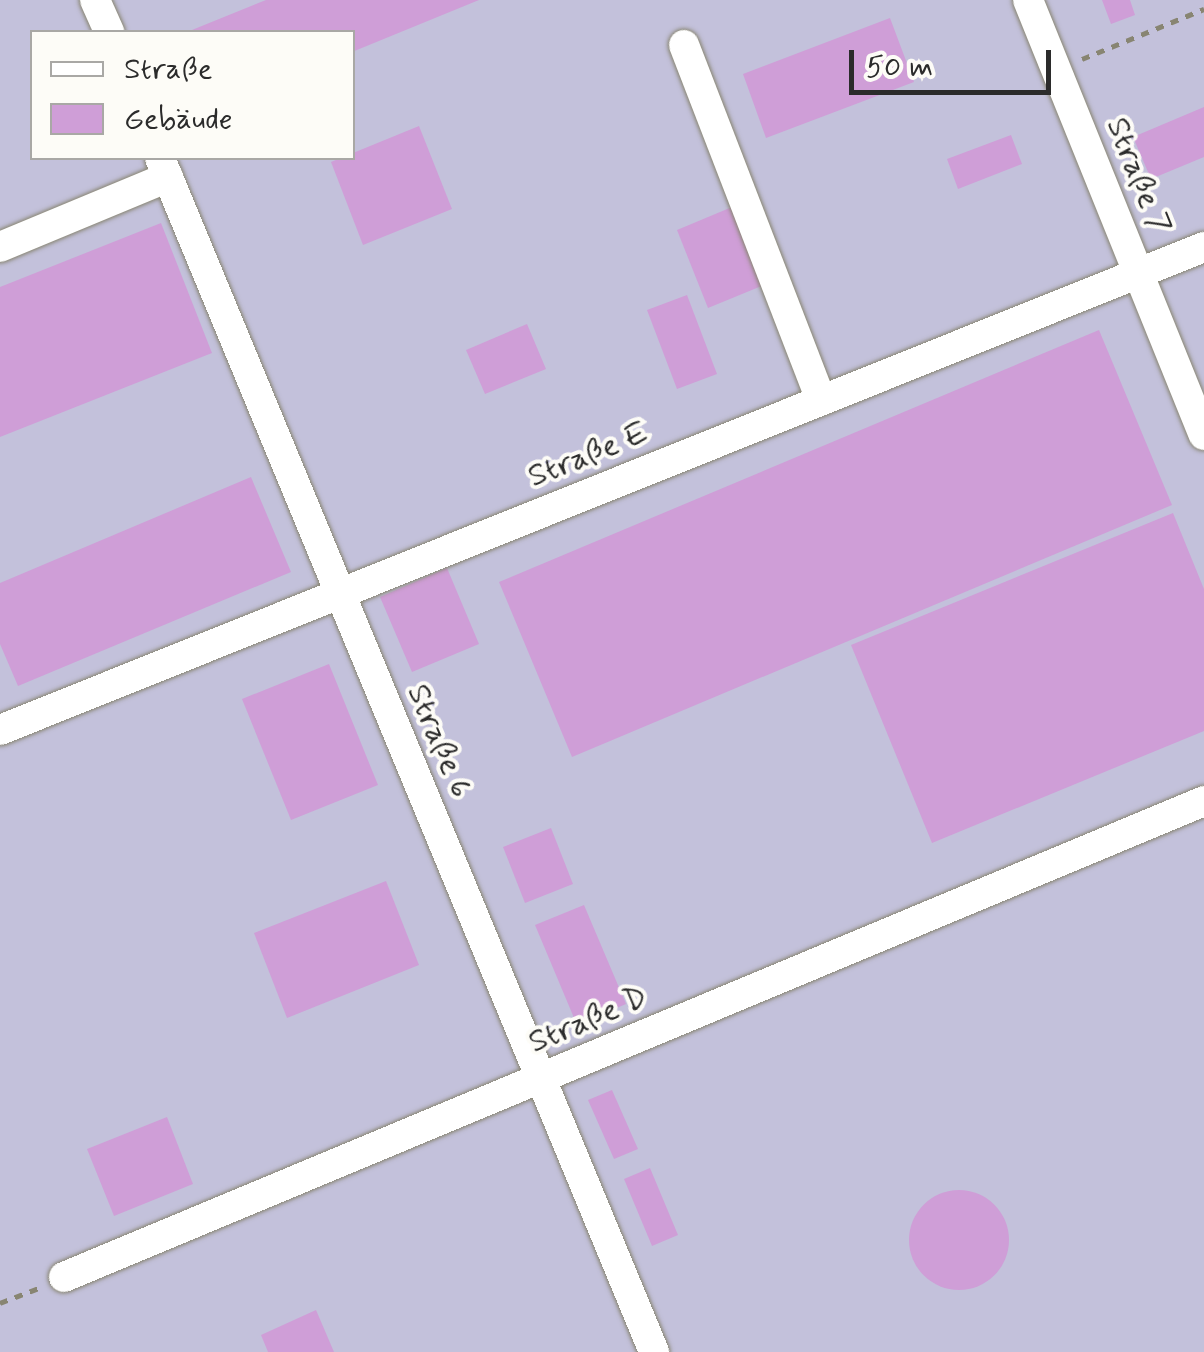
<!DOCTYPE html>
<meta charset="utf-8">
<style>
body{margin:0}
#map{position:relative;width:1204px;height:1352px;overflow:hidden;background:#e6dfba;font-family:Mynerve,sans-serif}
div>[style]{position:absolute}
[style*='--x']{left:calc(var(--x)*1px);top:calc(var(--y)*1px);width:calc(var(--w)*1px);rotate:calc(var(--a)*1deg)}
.industrial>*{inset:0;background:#c3c1db}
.building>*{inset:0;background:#cf9ed7}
.round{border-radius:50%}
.path>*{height:5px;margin-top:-2.5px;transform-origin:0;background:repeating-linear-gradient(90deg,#888572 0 8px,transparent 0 16px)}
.roads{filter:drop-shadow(0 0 2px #888572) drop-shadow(0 0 2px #888572)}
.minor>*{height:30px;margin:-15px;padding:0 15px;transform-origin:15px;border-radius:15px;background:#fff}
span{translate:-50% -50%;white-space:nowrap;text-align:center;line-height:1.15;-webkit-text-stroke:8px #fdfcf7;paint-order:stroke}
.street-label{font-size:32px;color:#2b2b2b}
.legend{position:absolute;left:30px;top:30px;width:325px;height:130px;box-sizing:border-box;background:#fdfcf7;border:2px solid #a9a8a5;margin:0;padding:12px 18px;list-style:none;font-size:30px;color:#2b2b2b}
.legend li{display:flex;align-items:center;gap:20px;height:50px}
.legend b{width:50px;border:2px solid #a9a8a5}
.scale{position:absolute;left:849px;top:50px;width:202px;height:45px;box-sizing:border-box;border:5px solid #2b2b2b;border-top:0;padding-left:12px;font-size:30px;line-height:35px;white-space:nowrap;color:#2b2b2b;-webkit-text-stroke:8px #fdfcf7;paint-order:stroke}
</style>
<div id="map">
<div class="industrial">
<i style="clip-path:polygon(evenodd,0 0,1204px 0,1204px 1352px,0 1352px,0 0,32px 32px,352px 32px,352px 158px,32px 158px,32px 32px)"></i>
</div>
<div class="building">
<i style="clip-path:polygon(266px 0,479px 0,352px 52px,352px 32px,187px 32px)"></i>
<i style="clip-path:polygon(1102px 0,1130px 0,1135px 15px,1111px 24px)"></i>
<i style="clip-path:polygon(890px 18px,914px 82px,766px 138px,743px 74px)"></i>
<i style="clip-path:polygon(1204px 107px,1204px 157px,1151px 179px,1133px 137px)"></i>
<i style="clip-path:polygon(419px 126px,452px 209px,363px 245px,331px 162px)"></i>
<i style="clip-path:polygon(1011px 135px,1022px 164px,958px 189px,947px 159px)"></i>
<i style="clip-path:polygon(732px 207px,764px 285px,708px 308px,677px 230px)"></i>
<i style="clip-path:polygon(161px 223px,212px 353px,0 437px,0 287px)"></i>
<i style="clip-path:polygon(687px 295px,717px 374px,677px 389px,647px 310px)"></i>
<i style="clip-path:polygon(527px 324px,546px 369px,485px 394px,466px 350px)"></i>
<i style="clip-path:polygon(1099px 330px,1172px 505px,572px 757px,499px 582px)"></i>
<i style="clip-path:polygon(251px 477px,291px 572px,18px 686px,0 644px,0 583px)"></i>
<i style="clip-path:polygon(1173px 513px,1204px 589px,1204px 731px,932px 843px,851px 645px)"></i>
<i style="clip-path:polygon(447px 568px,479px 644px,412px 672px,380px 597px)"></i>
<i style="clip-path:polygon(329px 664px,378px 785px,291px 820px,242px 699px)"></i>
<i style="clip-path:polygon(551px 828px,573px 884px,525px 903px,503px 847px)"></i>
<i style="clip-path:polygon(386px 881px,419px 965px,287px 1018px,254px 933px)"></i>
<i style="clip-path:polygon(584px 905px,626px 1004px,577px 1025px,535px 925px)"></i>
<i style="clip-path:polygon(612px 1090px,638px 1149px,614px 1159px,588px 1100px)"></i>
<i style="clip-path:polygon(167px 1117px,193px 1184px,114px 1216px,87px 1149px)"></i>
<i style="clip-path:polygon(650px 1168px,678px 1235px,652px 1246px,624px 1179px)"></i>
<i class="round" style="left:909px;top:1190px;width:100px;height:100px"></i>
<i style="clip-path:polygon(316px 1310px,334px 1352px,268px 1352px,261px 1335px)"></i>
</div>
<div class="path">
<i style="--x:1082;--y:59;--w:132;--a:-22.3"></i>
<i style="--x:0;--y:1303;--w:42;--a:-21"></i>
</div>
<div class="roads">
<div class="minor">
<i style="--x:95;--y:0;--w:35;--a:66"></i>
<i style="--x:1028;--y:0;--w:469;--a:68"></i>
<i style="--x:684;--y:45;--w:381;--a:68.9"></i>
<i style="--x:160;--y:158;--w:1292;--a:67.52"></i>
<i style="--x:0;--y:247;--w:182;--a:-22.6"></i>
<i style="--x:0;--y:730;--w:1297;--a:-21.86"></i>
<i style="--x:64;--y:1277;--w:1235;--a:-22.66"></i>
</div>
</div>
<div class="street-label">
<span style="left:1138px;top:176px;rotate:68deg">Straße 7</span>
<span style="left:588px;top:455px;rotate:-22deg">Straße E</span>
<span style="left:439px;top:741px;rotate:67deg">Straße 6</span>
<span style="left:588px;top:1020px;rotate:-23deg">Straße D</span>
</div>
<ul class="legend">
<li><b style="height:12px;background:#fff"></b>Straße</li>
<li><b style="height:28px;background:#cf9ed7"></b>Gebäude</li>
</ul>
<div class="scale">50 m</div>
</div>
